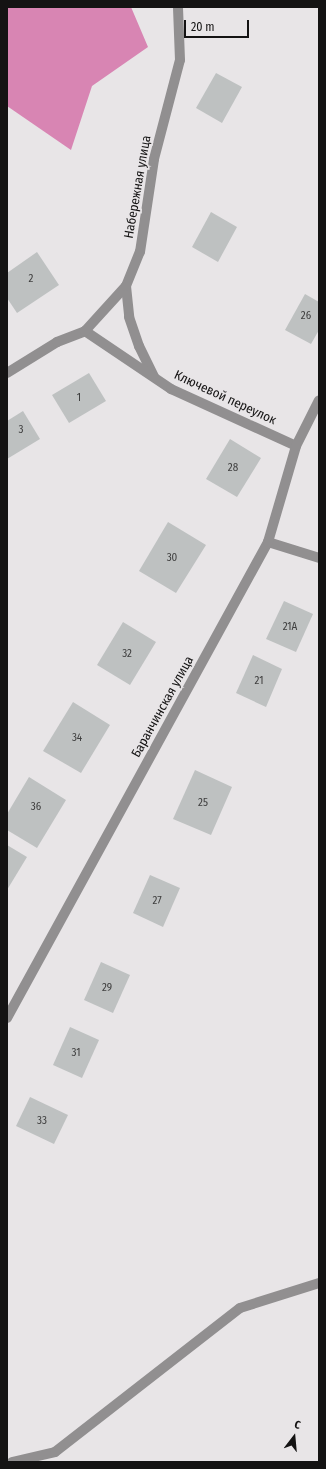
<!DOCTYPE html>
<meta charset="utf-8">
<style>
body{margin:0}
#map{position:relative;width:326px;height:1469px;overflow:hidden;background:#e8e5e7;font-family:"Fira Sans Condensed",sans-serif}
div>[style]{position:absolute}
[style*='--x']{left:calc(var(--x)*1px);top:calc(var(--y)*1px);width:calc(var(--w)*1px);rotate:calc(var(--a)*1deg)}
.water>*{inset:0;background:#d885b3}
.building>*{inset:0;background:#bec1c1}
.minor>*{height:10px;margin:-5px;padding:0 5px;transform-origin:5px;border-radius:5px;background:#918f90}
span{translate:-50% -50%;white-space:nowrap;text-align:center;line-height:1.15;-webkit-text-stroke:3.5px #e8e5e7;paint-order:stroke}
.number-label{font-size:11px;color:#3e3e3e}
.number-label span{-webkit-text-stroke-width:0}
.street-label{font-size:13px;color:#141313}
.frame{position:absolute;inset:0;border:8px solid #141313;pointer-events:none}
.north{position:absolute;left:274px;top:1417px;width:40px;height:40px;-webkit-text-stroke:3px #e8e5e7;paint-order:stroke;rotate:16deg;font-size:11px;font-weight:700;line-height:16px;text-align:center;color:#141313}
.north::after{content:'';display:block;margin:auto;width:14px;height:18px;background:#141313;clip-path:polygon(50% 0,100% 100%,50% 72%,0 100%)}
.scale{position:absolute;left:184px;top:20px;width:65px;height:18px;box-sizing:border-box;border:2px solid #141313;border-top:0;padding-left:5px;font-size:12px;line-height:14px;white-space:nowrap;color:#141313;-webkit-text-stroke:3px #e8e5e7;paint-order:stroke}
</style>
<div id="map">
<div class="water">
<i style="clip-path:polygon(7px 7px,131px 7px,148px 47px,92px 86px,71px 150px,7px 106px)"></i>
</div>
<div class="building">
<i style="clip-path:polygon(216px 73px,242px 87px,222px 123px,196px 108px)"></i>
<i style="clip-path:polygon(211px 212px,237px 227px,218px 262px,192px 247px)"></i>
<i style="clip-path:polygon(37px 252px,59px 285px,17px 313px,7px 298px,7px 273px)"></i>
<i style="clip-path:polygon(305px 294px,319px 302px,319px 330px,311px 344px,285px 330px)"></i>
<i style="clip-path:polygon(89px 373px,106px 401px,69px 423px,52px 395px)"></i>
<i style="clip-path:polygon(23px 411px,40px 439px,7px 459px,7px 421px)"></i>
<i style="clip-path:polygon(230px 439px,261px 458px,237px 497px,206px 479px)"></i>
<i style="clip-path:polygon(168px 522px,206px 545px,176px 593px,139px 571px)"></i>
<i style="clip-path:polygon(284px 601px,313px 614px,296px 652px,266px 639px)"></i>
<i style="clip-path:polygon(123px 622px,156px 642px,130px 685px,97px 665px)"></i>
<i style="clip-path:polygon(253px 655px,282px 669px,266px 707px,236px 693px)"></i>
<i style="clip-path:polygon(73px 702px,110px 725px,81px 773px,43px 751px)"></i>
<i style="clip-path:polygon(195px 770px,232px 787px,211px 835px,173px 819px)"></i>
<i style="clip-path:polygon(29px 777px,66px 800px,37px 848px,7px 830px,7px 814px)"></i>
<i style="clip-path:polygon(7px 845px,27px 857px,7px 890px)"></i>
<i style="clip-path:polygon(150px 875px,180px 888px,163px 927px,133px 913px)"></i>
<i style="clip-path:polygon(101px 962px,130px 975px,113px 1013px,84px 1000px)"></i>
<i style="clip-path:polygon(70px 1027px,99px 1040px,82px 1078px,53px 1065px)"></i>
<i style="clip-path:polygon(30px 1097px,68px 1115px,54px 1144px,16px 1126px)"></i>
</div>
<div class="minor">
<i style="--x:126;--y:286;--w:31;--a:84"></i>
<i style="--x:129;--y:317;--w:31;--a:71"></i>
<i style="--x:139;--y:346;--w:34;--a:64"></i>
<i style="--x:85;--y:331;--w:104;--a:34"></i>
<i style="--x:171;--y:389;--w:137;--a:24.5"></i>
<i style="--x:7;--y:373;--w:59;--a:-31.8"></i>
<i style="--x:57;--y:342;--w:30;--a:-21"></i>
<i style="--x:85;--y:331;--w:61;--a:-47.7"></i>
<i style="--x:126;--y:286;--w:37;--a:-68"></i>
<i style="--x:140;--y:252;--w:94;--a:-81.4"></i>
<i style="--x:154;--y:159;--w:102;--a:-75.3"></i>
<i style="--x:180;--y:60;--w:53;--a:-92.2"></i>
<i style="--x:268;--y:542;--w:53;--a:17.4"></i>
<i style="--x:7;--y:1018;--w:543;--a:-61.26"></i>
<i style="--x:268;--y:542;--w:100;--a:-73.7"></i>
<i style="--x:296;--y:446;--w:51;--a:-63.4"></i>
<i style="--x:12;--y:1462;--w:44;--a:-13.1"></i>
<i style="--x:55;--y:1452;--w:234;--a:-37.9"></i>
<i style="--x:240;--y:1308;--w:83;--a:-17.6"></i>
</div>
<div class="number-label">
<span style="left:31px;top:279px">2</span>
<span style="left:306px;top:316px">26</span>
<span style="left:79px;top:398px">1</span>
<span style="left:21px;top:430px">3</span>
<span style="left:233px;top:468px">28</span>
<span style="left:172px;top:558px">30</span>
<span style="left:290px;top:627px">21А</span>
<span style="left:127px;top:654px">32</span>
<span style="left:259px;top:681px">21</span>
<span style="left:77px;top:738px">34</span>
<span style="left:203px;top:803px">25</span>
<span style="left:36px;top:807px">36</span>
<span style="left:157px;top:901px">27</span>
<span style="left:107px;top:988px">29</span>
<span style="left:76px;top:1053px">31</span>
<span style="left:42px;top:1121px">33</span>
</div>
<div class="street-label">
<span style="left:138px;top:187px;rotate:-80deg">Набережная улица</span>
<span style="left:225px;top:398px;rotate:25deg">Ключевой переулок</span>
<span style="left:163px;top:707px;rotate:-61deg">Баранчинская улица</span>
</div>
<div class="frame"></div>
<div class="north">С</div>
<div class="scale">20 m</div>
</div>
